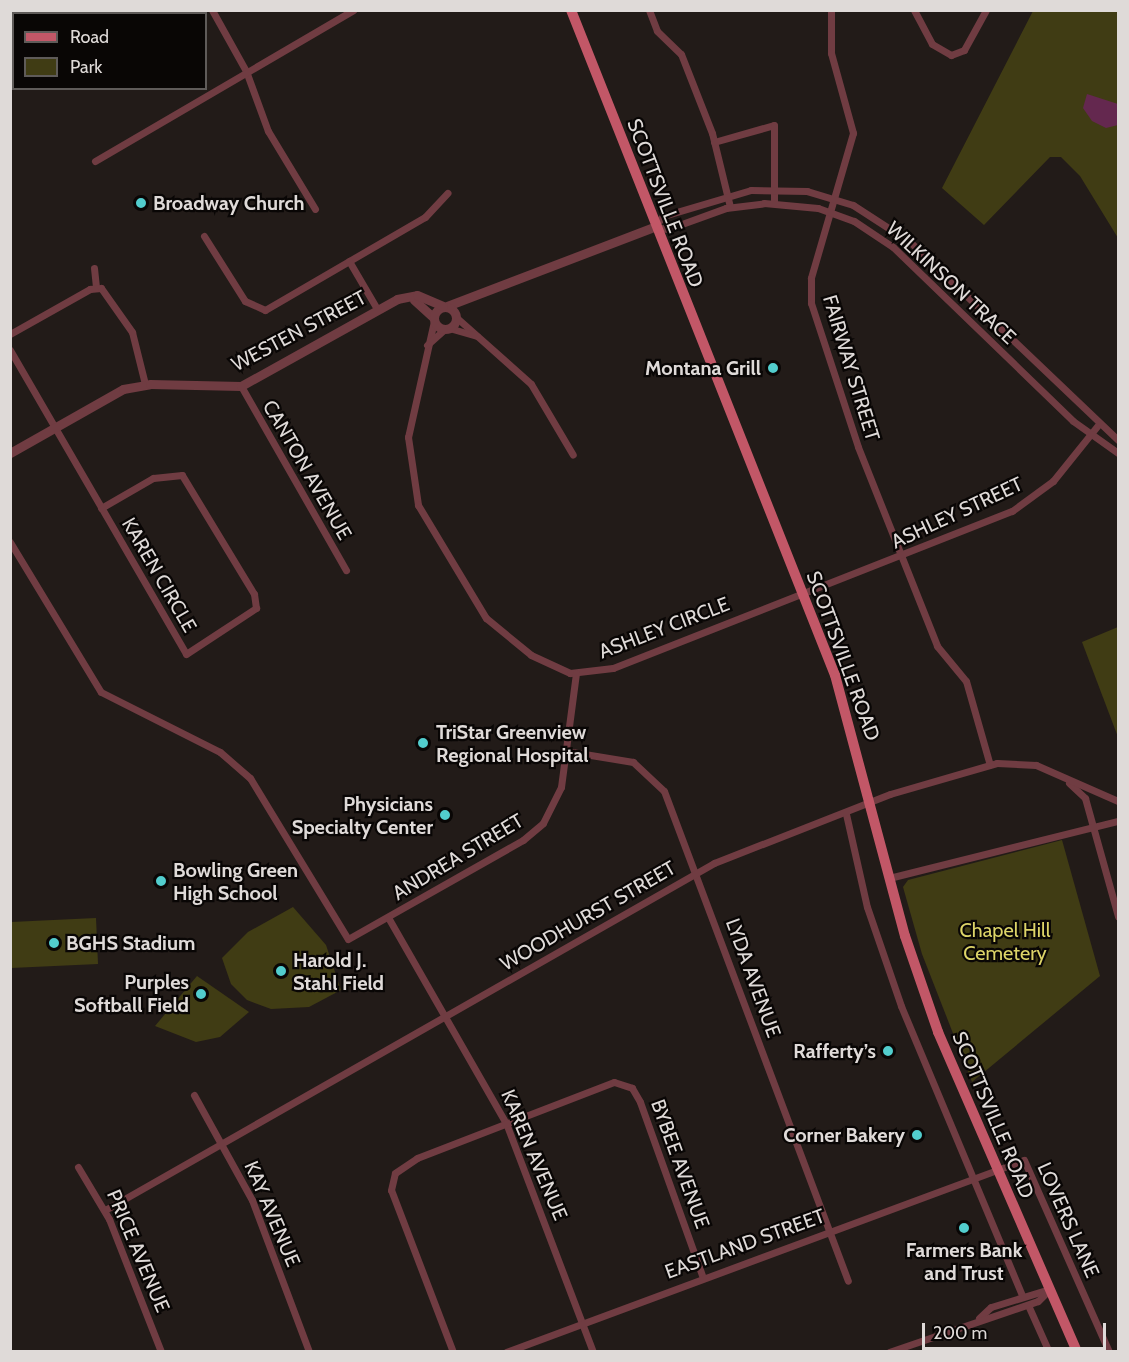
<!DOCTYPE html>
<meta charset="utf-8">
<style>
body{margin:0}
#map{position:relative;width:1129px;height:1362px;overflow:hidden;background:#221b18;font-family:Cabin,sans-serif}
div>[style]{position:absolute}
[style*='--x']{left:calc(var(--x)*1px);top:calc(var(--y)*1px);width:calc(var(--w)*1px);rotate:calc(var(--a)*1deg)}
.green>*{inset:0;background:#403c14}
.water>*{inset:0;background:#64284f}
.minor>*{height:7px;margin:-3.5px;padding:0 3.5px;transform-origin:3.5px;border-radius:3.5px;background:#703c42}
.tertiary>*{height:9px;margin:-4.5px;padding:0 4.5px;transform-origin:4.5px;border-radius:4.5px;background:#703c42}
.tertiary>.ring{margin:-4.5px;padding:0;box-sizing:content-box;background:none;border:9px solid #703c42;border-radius:50%}
.primary>*{height:10px;margin:-5px;padding:0 5px;transform-origin:5px;border-radius:5px;background:#c25767}
.dots>*{width:16px;height:16px;translate:-50% -50%;box-sizing:border-box;border:3px solid #090605;border-radius:50%}
span{translate:-50% -50%;white-space:nowrap;text-align:center;line-height:1.15;-webkit-text-stroke:4.5px #090605;paint-order:stroke}
.poi-label{font-size:20px;color:#dfdad8;font-weight:700}
.left{translate:0 -50%;text-align:left}
.right{translate:-100% -50%;text-align:right}
.street-label{font-size:20px;color:#dfdad8}
.park-label{font-size:20px;color:#ddd468}
.frame{position:absolute;inset:0;border:12px solid #dfdad8;pointer-events:none}
.legend{position:absolute;left:12px;top:12px;width:195px;height:78px;box-sizing:border-box;background:#090605;border:2px solid #5f5b59;margin:0;padding:8px 10px;list-style:none;font-size:18px;color:#dfdad8}
.legend li{display:flex;align-items:center;gap:12px;height:30px}
.legend b{width:30px;border:2px solid #5f5b59}
.scale{position:absolute;left:922px;top:1323px;width:184px;height:27px;box-sizing:border-box;border:3px solid #dfdad8;border-top:0;padding-left:8px;font-size:18px;line-height:21px;white-space:nowrap;color:#dfdad8;-webkit-text-stroke:4px #090605;paint-order:stroke}
</style>
<div id="map">
<div class="green">
<i style="clip-path:polygon(1033px 11px,1118px 11px,1118px 238px,1080px 176px,1061px 157px,1050px 157px,984px 225px,942px 188px)"></i>
<i style="clip-path:polygon(1118px 627px,1118px 737px,1082px 642px)"></i>
<i style="clip-path:polygon(1062px 840px,1100px 976px,972px 1082px,922px 954px,903px 887px,908px 880px)"></i>
<i style="clip-path:polygon(293px 907px,326px 945px,341px 990px,309px 1007px,271px 1009px,247px 1000px,231px 984px,222px 958px,248px 932px)"></i>
<i style="clip-path:polygon(96px 918px,98px 964px,11px 968px,11px 922px)"></i>
<i style="clip-path:polygon(197px 976px,249px 1012px,220px 1037px,196px 1042px,155px 1026px)"></i>
</div>
<div class="water">
<i style="clip-path:polygon(1087px 94px,1118px 104px,1118px 125px,1106px 128px,1092px 121px,1083px 108px)"></i>
</div>
<div class="minor">
<i style="--x:212;--y:10;--w:70;--a:60.9"></i>
<i style="--x:246;--y:71;--w:64;--a:69.9"></i>
<i style="--x:268;--y:131;--w:91;--a:58.9"></i>
<i style="--x:649;--y:10;--w:22;--a:69"></i>
<i style="--x:657;--y:31;--w:33;--a:44"></i>
<i style="--x:681;--y:54;--w:85;--a:68.6"></i>
<i style="--x:712;--y:133;--w:76;--a:76.3"></i>
<i style="--x:831;--y:10;--w:43;--a:90"></i>
<i style="--x:831;--y:53;--w:83;--a:74.6"></i>
<i style="--x:853;--y:133;--w:151;--a:106.2"></i>
<i style="--x:811;--y:278;--w:25;--a:90"></i>
<i style="--x:811;--y:303;--w:151;--a:71.9"></i>
<i style="--x:858;--y:447;--w:214;--a:68.3"></i>
<i style="--x:937;--y:646;--w:45;--a:50.4"></i>
<i style="--x:966;--y:681;--w:87;--a:74.1"></i>
<i style="--x:914;--y:10;--w:38;--a:62"></i>
<i style="--x:932;--y:44;--w:22;--a:30"></i>
<i style="--x:951;--y:55;--w:14;--a:-21"></i>
<i style="--x:964;--y:50;--w:46;--a:-61.2"></i>
<i style="--x:35;--y:14;--w:6;--a:-39"></i>
<i style="--x:10;--y:31;--w:5;--a:-37"></i>
<i style="--x:714;--y:142;--w:62;--a:-15.8"></i>
<i style="--x:774;--y:125;--w:77;--a:90"></i>
<i style="--x:95;--y:161;--w:299;--a:-30.3"></i>
<i style="--x:204;--y:236;--w:77;--a:57.8"></i>
<i style="--x:245;--y:301;--w:22;--a:24"></i>
<i style="--x:265;--y:310;--w:185;--a:-30.2"></i>
<i style="--x:425;--y:217;--w:33;--a:-47"></i>
<i style="--x:349;--y:261;--w:56;--a:59.7"></i>
<i style="--x:94;--y:268;--w:20;--a:84"></i>
<i style="--x:457;--y:318;--w:99;--a:41.7"></i>
<i style="--x:531;--y:384;--w:82;--a:59.4"></i>
<i style="--x:434;--y:321;--w:119;--a:102.6"></i>
<i style="--x:408;--y:437;--w:69;--a:81.6"></i>
<i style="--x:418;--y:505;--w:132;--a:59"></i>
<i style="--x:486;--y:618;--w:58;--a:39.4"></i>
<i style="--x:531;--y:655;--w:43;--a:24.8"></i>
<i style="--x:570;--y:673;--w:43;--a:-6.6"></i>
<i style="--x:613;--y:668;--w:429;--a:-21.5"></i>
<i style="--x:1012;--y:511;--w:51;--a:-36.2"></i>
<i style="--x:1053;--y:481;--w:72;--a:-51.2"></i>
<i style="--x:449;--y:328;--w:29;--a:16"></i>
<i style="--x:10;--y:334;--w:92;--a:-29.4"></i>
<i style="--x:90;--y:289;--w:11;--a:-5"></i>
<i style="--x:101;--y:288;--w:54;--a:54.8"></i>
<i style="--x:132;--y:332;--w:54;--a:76"></i>
<i style="--x:427;--y:345;--w:24;--a:-42"></i>
<i style="--x:10;--y:350;--w:351;--a:59.9"></i>
<i style="--x:186;--y:654;--w:84;--a:-33.3"></i>
<i style="--x:256;--y:608;--w:14;--a:-98"></i>
<i style="--x:254;--y:594;--w:139;--a:-121.2"></i>
<i style="--x:182;--y:475;--w:29;--a:174"></i>
<i style="--x:153;--y:478;--w:60;--a:150"></i>
<i style="--x:241;--y:386;--w:212;--a:60.3"></i>
<i style="--x:1118;--y:440;--w:287;--a:-136.4"></i>
<i style="--x:910;--y:242;--w:68;--a:-147"></i>
<i style="--x:853;--y:205;--w:48;--a:-163.1"></i>
<i style="--x:807;--y:191;--w:56;--a:-179"></i>
<i style="--x:751;--y:190;--w:92;--a:163.5"></i>
<i style="--x:663;--y:216;--w:14;--a:129"></i>
<i style="--x:654;--y:227;--w:14;--a:8"></i>
<i style="--x:668;--y:229;--w:62;--a:-19.9"></i>
<i style="--x:726;--y:208;--w:38;--a:-7"></i>
<i style="--x:764;--y:203;--w:54;--a:5.3"></i>
<i style="--x:818;--y:208;--w:38;--a:20"></i>
<i style="--x:854;--y:221;--w:47;--a:33.7"></i>
<i style="--x:893;--y:247;--w:250;--a:44"></i>
<i style="--x:1073;--y:421;--w:55;--a:35.4"></i>
<i style="--x:10;--y:542;--w:175;--a:58.8"></i>
<i style="--x:101;--y:692;--w:133;--a:26.8"></i>
<i style="--x:220;--y:752;--w:40;--a:41"></i>
<i style="--x:250;--y:778;--w:188;--a:58.7"></i>
<i style="--x:348;--y:939;--w:201;--a:-29.5"></i>
<i style="--x:523;--y:840;--w:26;--a:-40"></i>
<i style="--x:543;--y:823;--w:40;--a:-63.4"></i>
<i style="--x:561;--y:787;--w:115;--a:-82.5"></i>
<i style="--x:566;--y:751;--w:68;--a:9.3"></i>
<i style="--x:633;--y:762;--w:42;--a:43.1"></i>
<i style="--x:664;--y:791;--w:523;--a:69.42"></i>
<i style="--x:1069;--y:783;--w:22;--a:43"></i>
<i style="--x:1085;--y:798;--w:123;--a:74.4"></i>
<i style="--x:846;--y:814;--w:95;--a:77.3"></i>
<i style="--x:867;--y:907;--w:105;--a:71"></i>
<i style="--x:901;--y:1006;--w:313;--a:67.3"></i>
<i style="--x:889;--y:878;--w:236;--a:-14"></i>
<i style="--x:389;--y:919;--w:235;--a:60.2"></i>
<i style="--x:506;--y:1123;--w:245;--a:69.2"></i>
<i style="--x:194;--y:1095;--w:120;--a:61.1"></i>
<i style="--x:252;--y:1200;--w:162;--a:69.4"></i>
<i style="--x:78;--y:1167;--w:61;--a:59.2"></i>
<i style="--x:109;--y:1219;--w:143;--a:68.6"></i>
<i style="--x:105;--y:1210;--w:701;--a:-29.67"></i>
<i style="--x:714;--y:863;--w:189;--a:-21.4"></i>
<i style="--x:890;--y:794;--w:111;--a:-16.2"></i>
<i style="--x:997;--y:763;--w:39;--a:3"></i>
<i style="--x:1036;--y:765;--w:90;--a:23.7"></i>
<i style="--x:1028;--y:1305;--w:51;--a:65.9"></i>
<i style="--x:979;--y:1318;--w:16;--a:-43"></i>
<i style="--x:991;--y:1307;--w:62;--a:-17"></i>
<i style="--x:453;--y:1352;--w:173;--a:-110.9"></i>
<i style="--x:391;--y:1190;--w:17;--a:-77"></i>
<i style="--x:395;--y:1173;--w:27;--a:-34"></i>
<i style="--x:417;--y:1158;--w:211;--a:-21.1"></i>
<i style="--x:614;--y:1082;--w:19;--a:18"></i>
<i style="--x:632;--y:1088;--w:16;--a:60"></i>
<i style="--x:640;--y:1102;--w:187;--a:70.3"></i>
<i style="--x:506;--y:1352;--w:552;--a:-20.34"></i>
<i style="--x:1024;--y:1160;--w:210;--a:66.1"></i>
<i style="--x:889;--y:1352;--w:157;--a:-18.9"></i>
<i style="--x:1038;--y:1301;--w:17;--a:-45"></i>
</div>
<div class="tertiary">
<i style="--x:414;--y:300;--w:27;--a:42"></i>
<i style="--x:447;--y:306;--w:222;--a:-20.9"></i>
<i class="ring" style="left:434px;top:307px;width:13px;height:13px"></i>
<i style="--x:10;--y:453;--w:130;--a:-29.5"></i>
<i style="--x:123;--y:389;--w:27;--a:-10"></i>
<i style="--x:150;--y:384;--w:91;--a:1.3"></i>
<i style="--x:241;--y:386;--w:179;--a:-29.1"></i>
<i style="--x:397;--y:299;--w:20;--a:-11"></i>
<i style="--x:417;--y:295;--w:28;--a:23"></i>
</div>
<div class="primary">
<i style="--x:571;--y:10;--w:715;--a:68.35"></i>
<i style="--x:835;--y:675;--w:270;--a:75"></i>
<i style="--x:905;--y:936;--w:102;--a:71"></i>
<i style="--x:938;--y:1032;--w:349;--a:66.5"></i>
</div>
<div class="dots">
<i style="left:141px;top:203px;background:#52cdcd"></i>
<i style="left:773px;top:368px;background:#52cdcd"></i>
<i style="left:423px;top:743px;background:#52cdcd"></i>
<i style="left:445px;top:815px;background:#52cdcd"></i>
<i style="left:161px;top:881px;background:#52cdcd"></i>
<i style="left:54px;top:943px;background:#52cdcd"></i>
<i style="left:281px;top:971px;background:#52cdcd"></i>
<i style="left:201px;top:994px;background:#52cdcd"></i>
<i style="left:888px;top:1051px;background:#52cdcd"></i>
<i style="left:917px;top:1135px;background:#52cdcd"></i>
<i style="left:964px;top:1228px;background:#52cdcd"></i>
</div>
<div class="poi-label">
<span class="left" style="left:153px;top:203px">Broadway Church</span>
<span class="right" style="left:761px;top:368px">Montana Grill</span>
<span class="left" style="left:436px;top:744px">TriStar Greenview<br>Regional Hospital</span>
<span class="right" style="left:433px;top:816px">Physicians<br>Specialty Center</span>
<span class="left" style="left:173px;top:882px">Bowling Green<br>High School</span>
<span class="left" style="left:66px;top:943px">BGHS Stadium</span>
<span class="left" style="left:293px;top:972px">Harold J.<br>Stahl Field</span>
<span class="right" style="left:189px;top:994px">Purples<br>Softball Field</span>
<span class="right" style="left:876px;top:1051px">Rafferty’s</span>
<span class="right" style="left:905px;top:1135px">Corner Bakery</span>
<span style="left:964px;top:1262px">Farmers Bank<br>and Trust</span>
</div>
<div class="street-label">
<span style="left:665px;top:203px;rotate:69deg">SCOTTSVILLE ROAD</span>
<span style="left:951px;top:283px;rotate:43deg">WILKINSON TRACE</span>
<span style="left:299px;top:331px;rotate:-28deg">WESTEN STREET</span>
<span style="left:851px;top:368px;rotate:73deg">FAIRWAY STREET</span>
<span style="left:307px;top:470px;rotate:60deg">CANTON AVENUE</span>
<span style="left:957px;top:513px;rotate:-25deg">ASHLEY STREET</span>
<span style="left:159px;top:575px;rotate:60deg">KAREN CIRCLE</span>
<span style="left:664px;top:628px;rotate:-21deg">ASHLEY CIRCLE</span>
<span style="left:843px;top:656px;rotate:70deg">SCOTTSVILLE ROAD</span>
<span style="left:458px;top:857px;rotate:-31deg">ANDREA STREET</span>
<span style="left:588px;top:916px;rotate:-30deg">WOODHURST STREET</span>
<span style="left:753px;top:978px;rotate:70deg">LYDA AVENUE</span>
<span style="left:993px;top:1115px;rotate:67deg">SCOTTSVILLE ROAD</span>
<span style="left:534px;top:1155px;rotate:67deg">KAREN AVENUE</span>
<span style="left:680px;top:1164px;rotate:70deg">BYBEE AVENUE</span>
<span style="left:272px;top:1214px;rotate:67deg">KAY AVENUE</span>
<span style="left:1068px;top:1220px;rotate:66deg">LOVERS LANE</span>
<span style="left:745px;top:1244px;rotate:-20deg">EASTLAND STREET</span>
<span style="left:138px;top:1251px;rotate:67deg">PRICE AVENUE</span>
</div>
<div class="park-label">
<span style="left:1005px;top:942px">Chapel Hill<br>Cemetery</span>
</div>
<div class="frame"></div>
<ul class="legend">
<li><b style="height:8px;background:#c25767"></b>Road</li>
<li><b style="height:16px;background:#403c14"></b>Park</li>
</ul>
<div class="scale">200 m</div>
</div>
